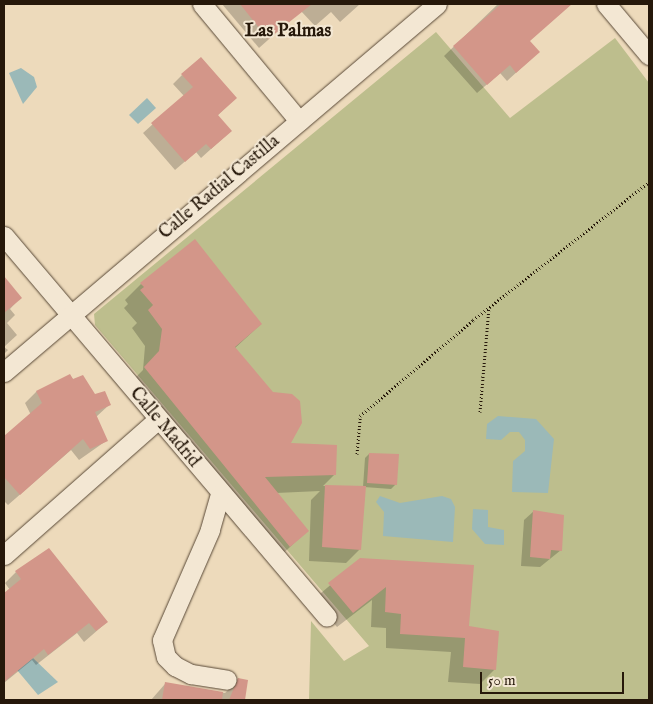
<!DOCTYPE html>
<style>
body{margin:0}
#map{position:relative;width:653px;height:704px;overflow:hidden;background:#eddabb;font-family:"IM FELL English",serif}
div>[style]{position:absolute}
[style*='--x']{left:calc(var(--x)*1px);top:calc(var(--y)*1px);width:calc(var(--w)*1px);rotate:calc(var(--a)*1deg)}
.green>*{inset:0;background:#bdbe8d}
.water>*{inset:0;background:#9bb9b8}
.shadow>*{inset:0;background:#0003}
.building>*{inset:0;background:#d39689}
.path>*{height:3px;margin-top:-1.5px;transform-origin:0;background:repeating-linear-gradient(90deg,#26180a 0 1px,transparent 0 3.5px)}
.roads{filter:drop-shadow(0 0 1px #584836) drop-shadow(0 0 1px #584836)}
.minor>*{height:19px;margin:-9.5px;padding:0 9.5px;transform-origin:9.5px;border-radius:9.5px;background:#f3e7d3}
span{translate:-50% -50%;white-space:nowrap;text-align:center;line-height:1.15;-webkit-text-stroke:4px #f3e7d3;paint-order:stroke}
.street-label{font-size:18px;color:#26180a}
.neighbourhood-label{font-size:19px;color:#26180a;font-weight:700}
.frame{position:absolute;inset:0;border:5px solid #26180a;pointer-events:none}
.scale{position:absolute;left:480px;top:672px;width:144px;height:22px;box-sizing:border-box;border:2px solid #26180a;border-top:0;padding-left:6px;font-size:15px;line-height:18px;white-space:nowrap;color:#26180a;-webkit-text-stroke:4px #f3e7d3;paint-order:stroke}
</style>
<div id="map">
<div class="green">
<i style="clip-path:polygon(436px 32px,510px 118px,615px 38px,649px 83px,649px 700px,309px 700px,311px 621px,344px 661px,369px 646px,95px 325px,94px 314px)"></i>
</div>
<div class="water">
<i style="clip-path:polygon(21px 68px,34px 77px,37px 87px,23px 104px,9px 73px)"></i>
<i style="clip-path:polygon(147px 98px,156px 108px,138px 124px,129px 115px)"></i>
<i style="clip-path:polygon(498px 416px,536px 419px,554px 439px,548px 493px,512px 492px,513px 461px,525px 451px,525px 440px,519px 432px,510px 432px,501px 440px,486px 439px,487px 424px)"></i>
<i style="clip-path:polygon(380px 496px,400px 503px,442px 496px,451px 499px,455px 507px,453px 542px,383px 536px,384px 512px,376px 502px)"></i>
<i style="clip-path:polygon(473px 509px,488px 510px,488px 527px,504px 530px,504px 545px,485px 544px,472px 529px)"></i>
<i style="clip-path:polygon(33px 658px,58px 682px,38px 695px,17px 670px)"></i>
</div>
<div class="shadow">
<i style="clip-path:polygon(222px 4px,286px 4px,296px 15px,259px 48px)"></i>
<i style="clip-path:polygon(306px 4px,360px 4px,340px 22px,331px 12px,315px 26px,300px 10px)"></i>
<i style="clip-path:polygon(498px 4px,571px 4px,529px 41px,529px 61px,507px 81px,500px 73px,477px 93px,444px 56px)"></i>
<i style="clip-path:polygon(182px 75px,235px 98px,217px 116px,231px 131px,201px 158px,196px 152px,175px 170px,143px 133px,184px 96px,173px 84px)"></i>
<i style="clip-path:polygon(4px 284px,20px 298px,10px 309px,15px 315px,7px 323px,17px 335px,4px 347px,8px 350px,4px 354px)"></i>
<i style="clip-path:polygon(141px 284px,261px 324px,234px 349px,289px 444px,335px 474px,323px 486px,363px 487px,365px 458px,369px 454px,396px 484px,391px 489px,364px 487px,360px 549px,346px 563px,309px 561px,311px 500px,320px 491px,276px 493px,307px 531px,273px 563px,128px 385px,143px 370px,145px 346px,132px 328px,137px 323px,124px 308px,128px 304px,125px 300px)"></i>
<i style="clip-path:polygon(69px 376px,109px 405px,96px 417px,106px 441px,79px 460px,71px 450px,8px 505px,4px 501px,4px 438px,31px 415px,25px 403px,36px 392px)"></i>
<i style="clip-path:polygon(534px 511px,561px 550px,540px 567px,521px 566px,524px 520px)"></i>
<i style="clip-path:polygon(361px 559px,468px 627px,495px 669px,480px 684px,448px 682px,451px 652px,386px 648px,386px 628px,371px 627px,372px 600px,337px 627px,314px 599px)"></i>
<i style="clip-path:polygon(16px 572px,107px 622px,84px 642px,77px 633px,36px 665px,32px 660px,4px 683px,4px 595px,10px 590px,5px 583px)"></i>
<i style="clip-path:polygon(238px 680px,247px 681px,244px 700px,151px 700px,165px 684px,225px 693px)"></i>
</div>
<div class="building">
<i style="clip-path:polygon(240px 4px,312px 4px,268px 39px)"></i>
<i style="clip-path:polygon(501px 4px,572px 4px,530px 41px,540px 52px,516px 73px,510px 65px,487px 85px,453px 46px)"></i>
<i style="clip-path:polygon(201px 57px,237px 98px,218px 115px,232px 131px,211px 149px,206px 144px,185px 162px,151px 123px,193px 87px,181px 74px)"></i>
<i style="clip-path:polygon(195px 239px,262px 324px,235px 347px,273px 392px,292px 394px,300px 401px,302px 423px,291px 443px,337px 445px,336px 475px,265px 477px,309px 531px,290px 547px,144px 367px,159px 351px,162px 329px,148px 310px,153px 305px,140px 290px,144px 287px,140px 283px)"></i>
<i style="clip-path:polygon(4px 276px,22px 298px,4px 313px)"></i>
<i style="clip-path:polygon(70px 374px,73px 379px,83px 375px,95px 394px,105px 391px,111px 405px,95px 412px,108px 441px,90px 449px,83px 439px,20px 495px,4px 477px,4px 436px,42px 403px,36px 391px)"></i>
<i style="clip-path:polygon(369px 453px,399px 454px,397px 485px,367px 483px)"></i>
<i style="clip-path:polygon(325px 485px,366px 486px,361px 550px,322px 547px)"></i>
<i style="clip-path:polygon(533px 510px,564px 515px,562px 551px,551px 550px,550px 559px,530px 557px)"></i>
<i style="clip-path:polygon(49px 548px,108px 622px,96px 631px,89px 623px,48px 655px,44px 649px,4px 682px,4px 593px,21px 579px,15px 571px)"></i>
<i style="clip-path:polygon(360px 558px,474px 565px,469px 626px,499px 631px,496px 670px,463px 667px,465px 638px,400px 634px,401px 614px,385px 612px,386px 587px,353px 613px,328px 583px)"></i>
<i style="clip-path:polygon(238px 678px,248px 680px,245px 700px,229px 700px)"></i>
<i style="clip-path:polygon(165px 682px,223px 692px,222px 700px,162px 700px)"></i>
</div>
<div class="path">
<i style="--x:480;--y:412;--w:104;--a:-85.1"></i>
<i style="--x:357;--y:454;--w:38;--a:-85"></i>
<i style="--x:360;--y:416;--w:148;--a:-40.3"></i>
<i style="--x:473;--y:320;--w:224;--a:-38.1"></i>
</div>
<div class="roads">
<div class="minor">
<i style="--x:202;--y:4;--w:152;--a:50.3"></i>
<i style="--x:606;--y:4;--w:67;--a:49.9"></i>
<i style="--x:4;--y:236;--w:499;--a:49.7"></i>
<i style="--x:4;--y:372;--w:568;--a:-40.36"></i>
<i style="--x:220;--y:494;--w:37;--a:106"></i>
<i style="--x:210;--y:530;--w:120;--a:113.6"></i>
<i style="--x:162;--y:640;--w:17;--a:77"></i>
<i style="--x:166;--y:657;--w:13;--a:45"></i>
<i style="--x:175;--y:666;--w:18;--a:27"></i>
<i style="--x:191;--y:674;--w:36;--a:9"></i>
<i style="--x:4;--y:555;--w:204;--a:-41.4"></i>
</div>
</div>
<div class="street-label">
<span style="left:220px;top:188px;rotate:-40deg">Calle Radial Castilla</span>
<span style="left:164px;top:428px;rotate:50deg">Calle Madrid</span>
</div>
<div class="neighbourhood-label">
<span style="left:288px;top:32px">Las Palmas</span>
</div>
<div class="frame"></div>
<div class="scale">50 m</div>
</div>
